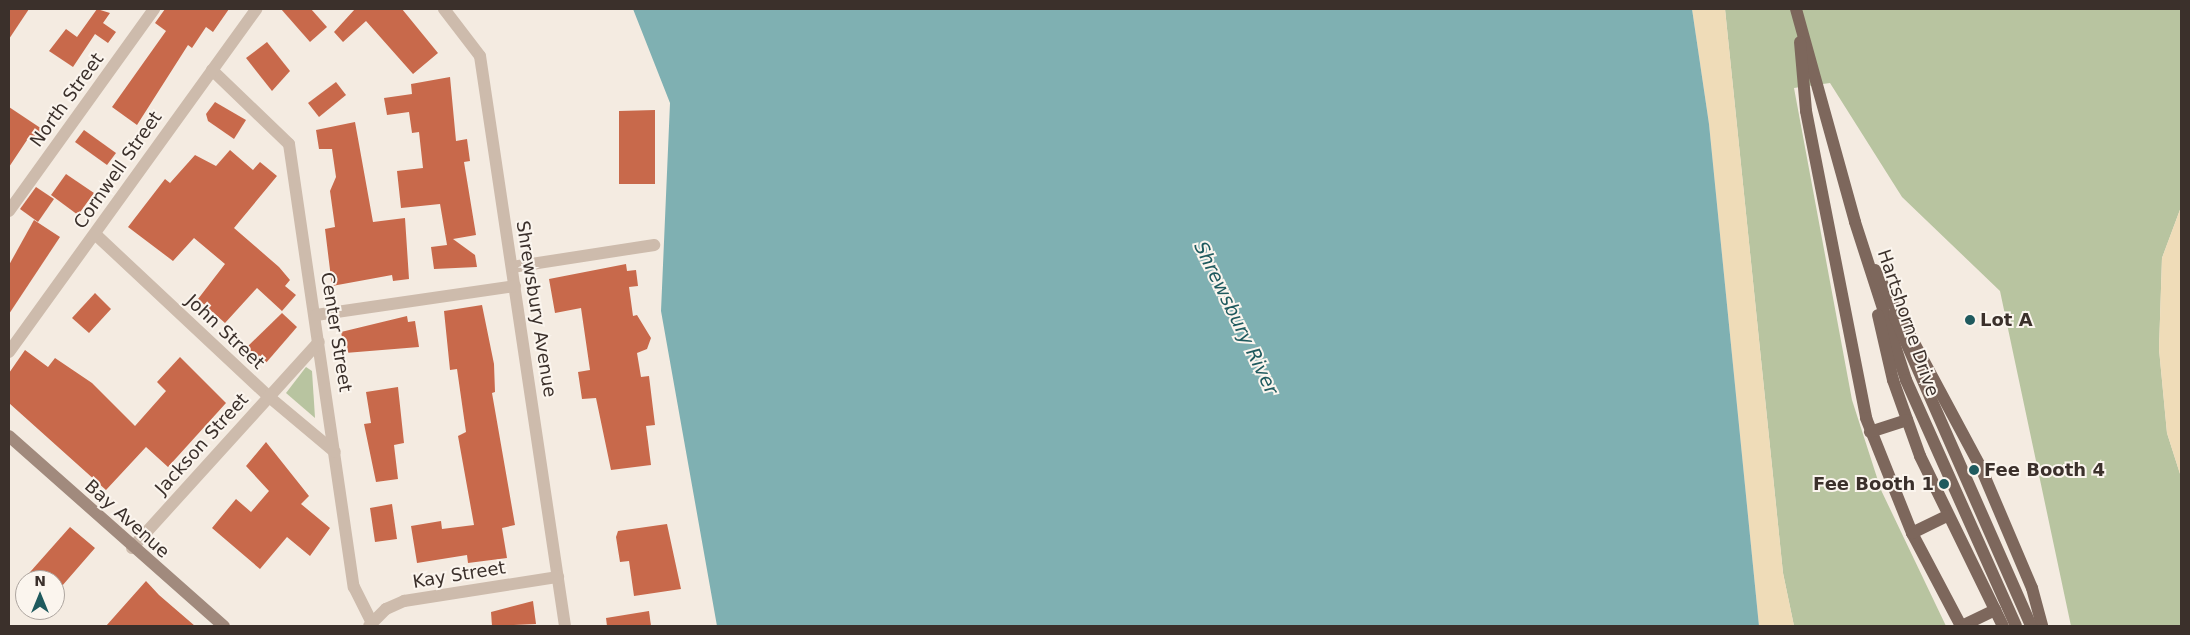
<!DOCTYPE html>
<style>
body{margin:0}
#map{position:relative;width:2190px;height:635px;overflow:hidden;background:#f4ebe1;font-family:"DejaVu Sans",sans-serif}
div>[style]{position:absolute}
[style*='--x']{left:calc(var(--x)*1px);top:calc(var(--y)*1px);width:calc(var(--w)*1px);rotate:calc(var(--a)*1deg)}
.green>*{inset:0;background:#b8c4a0}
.sand>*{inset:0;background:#efdcb8}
.water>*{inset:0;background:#7fb0b2}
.building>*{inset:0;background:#c8694b}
.street>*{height:12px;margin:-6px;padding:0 6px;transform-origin:6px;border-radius:6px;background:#cdbbac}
.secondary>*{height:12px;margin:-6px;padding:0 6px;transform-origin:6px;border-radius:6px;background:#a18a7d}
.primary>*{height:12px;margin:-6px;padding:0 6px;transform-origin:6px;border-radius:6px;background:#7d675c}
.dots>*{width:14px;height:14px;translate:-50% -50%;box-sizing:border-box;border:2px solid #fbf5ee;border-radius:50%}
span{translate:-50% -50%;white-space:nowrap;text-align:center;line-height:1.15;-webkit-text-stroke:4px #fbf5ee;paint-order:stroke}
.street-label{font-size:18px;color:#3b302b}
.poi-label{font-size:18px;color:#3b302b;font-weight:700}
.left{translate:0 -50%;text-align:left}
.right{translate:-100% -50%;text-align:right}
.water-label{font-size:19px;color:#1f5a5e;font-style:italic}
.frame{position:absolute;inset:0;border:10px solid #3b302b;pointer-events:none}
.north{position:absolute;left:15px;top:570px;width:50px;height:50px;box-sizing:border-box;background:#fbf5ee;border:1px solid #aea6a0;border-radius:50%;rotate:0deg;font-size:14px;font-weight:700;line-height:20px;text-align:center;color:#3b302b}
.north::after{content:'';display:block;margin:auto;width:18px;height:22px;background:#1f5a5e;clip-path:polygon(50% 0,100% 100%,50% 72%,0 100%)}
</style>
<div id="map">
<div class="green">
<i style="clip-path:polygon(1725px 9px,2181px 9px,2181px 207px,2162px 258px,2159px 349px,2167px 433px,2181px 477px,2181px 626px,2071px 626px,2000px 291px,1902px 197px,1830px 83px,1794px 88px,1852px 400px,1881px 490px,1946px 626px,1794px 626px,1783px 573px)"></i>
<i style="clip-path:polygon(306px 367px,312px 371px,315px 418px,286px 393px)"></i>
</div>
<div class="sand">
<i style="clip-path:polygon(1692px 9px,1725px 9px,1783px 573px,1794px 626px,1759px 626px,1709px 124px)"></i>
<i style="clip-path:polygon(2181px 207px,2181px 477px,2167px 433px,2159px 349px,2162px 258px)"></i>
</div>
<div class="water">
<i style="clip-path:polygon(633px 9px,1692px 9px,1709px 124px,1759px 626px,717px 626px,661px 311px,670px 103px)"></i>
</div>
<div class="building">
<i style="clip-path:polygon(9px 9px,29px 9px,9px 39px)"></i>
<i style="clip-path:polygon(97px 9px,110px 13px,103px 23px,116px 32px,108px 43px,95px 34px,73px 67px,49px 51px,66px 29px,77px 37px)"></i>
<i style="clip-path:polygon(165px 9px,229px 9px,213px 32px,206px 27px,192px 48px,188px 45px,137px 125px,112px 107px,166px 31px,155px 23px)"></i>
<i style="clip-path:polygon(281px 9px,311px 9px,327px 27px,310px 42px)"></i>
<i style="clip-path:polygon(355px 9px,402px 9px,438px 53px,413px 74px,366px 21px,343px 42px,334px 32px)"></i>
<i style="clip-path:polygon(267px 42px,290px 71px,272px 91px,246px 58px)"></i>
<i style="clip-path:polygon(450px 77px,456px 141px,467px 139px,470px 161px,464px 162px,476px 235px,453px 239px,475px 255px,477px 267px,434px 269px,431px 247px,447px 245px,440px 204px,401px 208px,397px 171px,423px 168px,419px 132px,412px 133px,409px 112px,387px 115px,384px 98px,412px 94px,411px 84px)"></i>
<i style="clip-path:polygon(336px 82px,346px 95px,319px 117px,308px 103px)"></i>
<i style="clip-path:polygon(215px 102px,246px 120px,234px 139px,208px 121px,206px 114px)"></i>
<i style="clip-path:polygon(9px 107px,42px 129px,34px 141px,29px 137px,9px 167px)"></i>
<i style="clip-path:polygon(655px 110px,655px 184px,619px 184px,619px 111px)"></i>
<i style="clip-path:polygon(355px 122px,373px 222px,405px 218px,409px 279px,393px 281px,392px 275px,332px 286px,325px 229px,335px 227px,330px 191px,336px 177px,332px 149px,319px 149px,316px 130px)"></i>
<i style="clip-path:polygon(84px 130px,116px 153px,107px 165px,75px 142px)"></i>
<i style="clip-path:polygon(230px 150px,253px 170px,260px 162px,277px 176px,234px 228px,279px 267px,290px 280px,285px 286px,296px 295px,282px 311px,257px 288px,225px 323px,198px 299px,225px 264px,194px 238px,173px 261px,128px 227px,165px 179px,170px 183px,195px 155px,216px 166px)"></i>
<i style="clip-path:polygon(66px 174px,94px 193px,78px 215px,51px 195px)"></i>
<i style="clip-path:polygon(36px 187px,54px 199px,38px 222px,20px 209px)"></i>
<i style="clip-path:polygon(34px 220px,60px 237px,9px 314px,9px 265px)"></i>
<i style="clip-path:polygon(626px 264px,627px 271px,636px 270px,638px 286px,629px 287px,633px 316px,637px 315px,651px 338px,647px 349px,637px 353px,641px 377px,649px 376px,655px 425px,646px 426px,651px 465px,611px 470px,596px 398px,582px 399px,578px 372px,590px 370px,581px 308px,555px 313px,549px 279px)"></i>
<i style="clip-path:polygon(95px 293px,111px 309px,89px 333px,72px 318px)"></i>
<i style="clip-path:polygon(482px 305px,494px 364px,495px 392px,492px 393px,515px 525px,502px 528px,507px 558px,468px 563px,467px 555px,417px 563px,411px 526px,441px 521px,442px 529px,474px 525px,458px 436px,466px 432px,457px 369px,450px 370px,444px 311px)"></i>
<i style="clip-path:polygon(282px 313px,297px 327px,265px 364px,246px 348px)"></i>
<i style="clip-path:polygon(407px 316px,408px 322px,415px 321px,419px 347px,345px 353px,341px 332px)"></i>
<i style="clip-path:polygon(25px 350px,48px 367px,55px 358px,92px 383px,135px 426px,166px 391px,157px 382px,180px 357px,226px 403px,168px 467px,146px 447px,106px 490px,9px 403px,9px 373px)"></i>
<i style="clip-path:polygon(398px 387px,404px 443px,394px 445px,398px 479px,376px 482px,364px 424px,371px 423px,366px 392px)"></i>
<i style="clip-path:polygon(266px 442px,309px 496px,301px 504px,330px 528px,310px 556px,287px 537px,260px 569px,212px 528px,236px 499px,251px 512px,269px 491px,246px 466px)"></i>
<i style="clip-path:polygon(392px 504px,397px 539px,375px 542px,370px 508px)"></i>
<i style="clip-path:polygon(667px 524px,681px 589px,634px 596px,629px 561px,620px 562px,616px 537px,618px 531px)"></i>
<i style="clip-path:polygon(70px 527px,95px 548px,55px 594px,55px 580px,23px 580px)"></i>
<i style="clip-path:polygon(146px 581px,159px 595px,195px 626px,106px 626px)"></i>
<i style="clip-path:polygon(533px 601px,536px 624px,492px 626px,491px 612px)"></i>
<i style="clip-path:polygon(649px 611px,651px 626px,607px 626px,606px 618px)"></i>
</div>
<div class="street">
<i style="--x:444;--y:9;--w:59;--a:52.5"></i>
<i style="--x:480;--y:56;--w:576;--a:81.52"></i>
<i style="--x:212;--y:70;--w:107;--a:43.9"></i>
<i style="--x:289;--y:144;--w:448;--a:81.7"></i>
<i style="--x:354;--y:587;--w:40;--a:63.4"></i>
<i style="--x:372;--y:623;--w:4;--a:135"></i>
<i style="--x:9;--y:211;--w:249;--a:-54.3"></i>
<i style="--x:95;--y:234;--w:237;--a:43.1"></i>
<i style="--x:268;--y:396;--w:87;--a:39.9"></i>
<i style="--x:512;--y:267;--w:144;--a:-8.8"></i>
<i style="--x:316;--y:315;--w:201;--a:-8.3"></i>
<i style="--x:9;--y:352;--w:423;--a:-54.2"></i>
<i style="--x:132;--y:548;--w:278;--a:-47.8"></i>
<i style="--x:372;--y:623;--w:20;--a:-45"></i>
<i style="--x:386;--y:609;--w:20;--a:-24"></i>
<i style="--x:404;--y:601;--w:156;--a:-8.9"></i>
</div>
<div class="secondary">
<i style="--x:9;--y:436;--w:287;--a:41.5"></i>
</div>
<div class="primary">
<i style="--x:1796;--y:9;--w:221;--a:74.5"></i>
<i style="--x:1855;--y:222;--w:166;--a:72.1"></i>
<i style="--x:1906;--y:380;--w:269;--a:65.9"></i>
<i style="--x:1800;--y:42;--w:69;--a:85"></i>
<i style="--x:1806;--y:111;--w:313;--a:78.9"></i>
<i style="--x:1866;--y:418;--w:124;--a:68.2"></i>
<i style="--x:1912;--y:533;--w:105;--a:62.2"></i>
<i style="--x:1875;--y:270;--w:225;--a:61.8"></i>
<i style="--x:1981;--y:468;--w:130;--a:67"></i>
<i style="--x:2032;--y:588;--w:39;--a:75"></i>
<i style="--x:1878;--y:315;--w:67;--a:77"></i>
<i style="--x:1893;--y:380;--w:81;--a:70.4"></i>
<i style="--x:1920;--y:456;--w:189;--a:64"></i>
<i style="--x:1894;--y:315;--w:340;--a:66.2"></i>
<i style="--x:1870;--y:432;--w:39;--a:-18"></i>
<i style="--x:1912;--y:533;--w:39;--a:-26"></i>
<i style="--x:1962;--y:626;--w:37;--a:-26"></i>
</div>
<div class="dots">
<i style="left:1970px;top:320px;background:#1f5a5e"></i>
<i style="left:1974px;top:470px;background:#1f5a5e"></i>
<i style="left:1944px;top:484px;background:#1f5a5e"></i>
</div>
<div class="street-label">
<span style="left:67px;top:100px;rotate:-54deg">North Street</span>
<span style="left:118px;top:170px;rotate:-55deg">Cornwell Street</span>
<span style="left:536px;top:309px;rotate:81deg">Shrewsbury Avenue</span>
<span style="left:1908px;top:323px;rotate:71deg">Hartshorne Drive</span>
<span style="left:225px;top:332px;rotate:43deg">John Street</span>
<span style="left:336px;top:332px;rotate:81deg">Center Street</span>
<span style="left:202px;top:444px;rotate:-48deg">Jackson Street</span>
<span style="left:127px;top:519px;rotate:42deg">Bay Avenue</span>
<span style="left:459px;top:575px;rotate:-9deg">Kay Street</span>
</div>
<div class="poi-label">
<span class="left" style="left:1980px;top:320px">Lot A</span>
<span class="left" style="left:1984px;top:470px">Fee Booth 4</span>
<span class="right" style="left:1934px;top:484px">Fee Booth 1</span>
</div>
<div class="water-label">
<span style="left:1236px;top:318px;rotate:64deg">Shrewsbury River</span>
</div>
<div class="frame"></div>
<div class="north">N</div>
</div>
